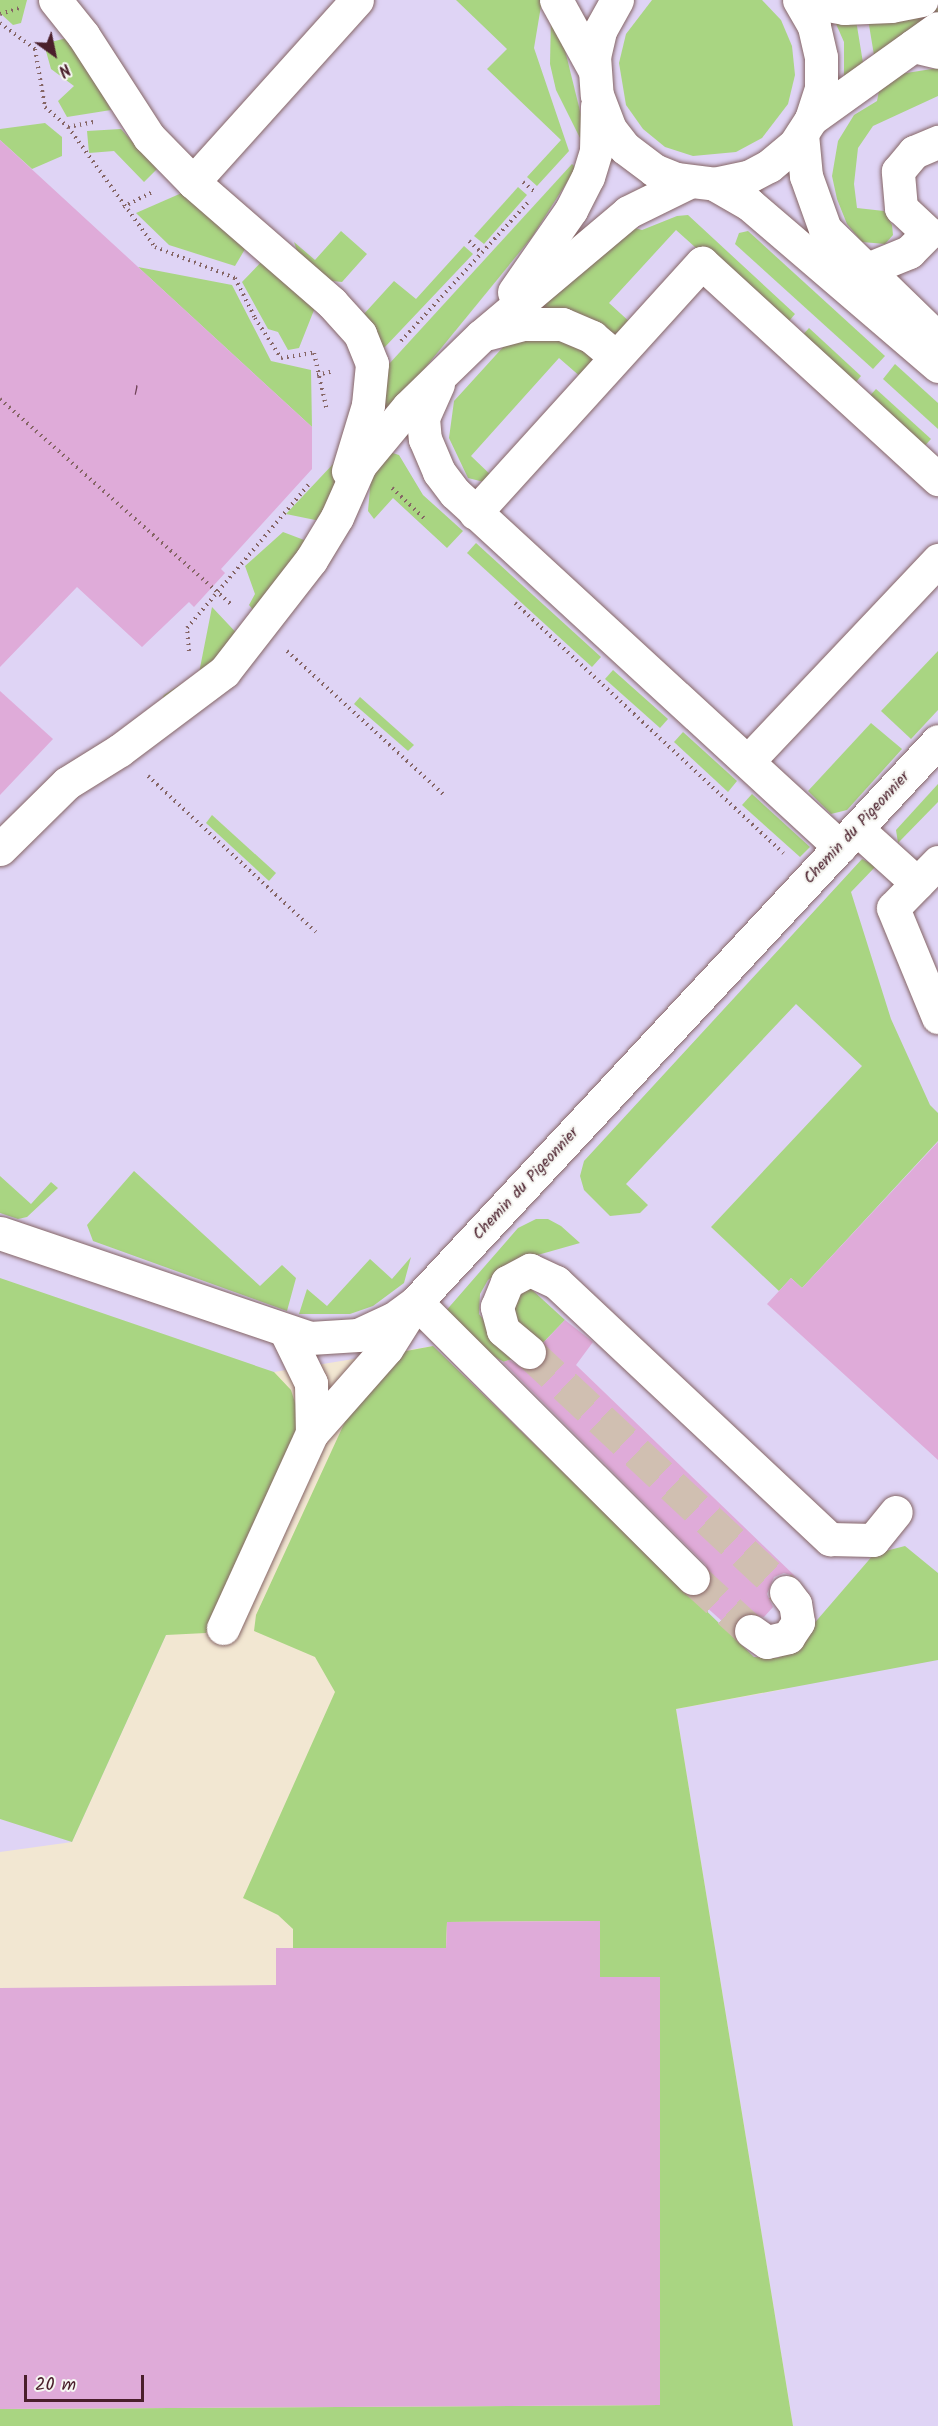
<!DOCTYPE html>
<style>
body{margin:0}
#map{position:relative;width:938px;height:2426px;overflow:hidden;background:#f2e7d2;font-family:Kalam,sans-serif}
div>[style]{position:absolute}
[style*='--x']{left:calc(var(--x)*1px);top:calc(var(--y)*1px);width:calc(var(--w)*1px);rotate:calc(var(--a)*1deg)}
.built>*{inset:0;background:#dfd4f5}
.green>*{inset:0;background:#a9d582}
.building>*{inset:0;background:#dfabd9}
.minor-tunnel>*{height:33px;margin-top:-16.5px;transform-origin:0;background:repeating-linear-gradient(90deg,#d0bfb1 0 33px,transparent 0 49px)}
.path>*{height:4px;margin-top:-2px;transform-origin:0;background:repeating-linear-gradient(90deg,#856565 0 1.5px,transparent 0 6px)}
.roads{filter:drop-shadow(0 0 2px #856565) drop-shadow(0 0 2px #856565)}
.minor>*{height:33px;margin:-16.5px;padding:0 16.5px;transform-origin:16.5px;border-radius:16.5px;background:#fff}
.highway>*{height:33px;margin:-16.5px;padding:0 16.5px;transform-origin:16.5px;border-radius:16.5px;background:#fff}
span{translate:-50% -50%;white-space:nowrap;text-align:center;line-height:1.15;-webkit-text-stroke:4.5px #f6f6f2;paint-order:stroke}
.number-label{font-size:14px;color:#6f4256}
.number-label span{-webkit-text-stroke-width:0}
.street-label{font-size:16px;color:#4a1f2b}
.north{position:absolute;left:24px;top:24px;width:60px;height:60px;-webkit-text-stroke:4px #f6f6f2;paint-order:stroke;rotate:147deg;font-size:16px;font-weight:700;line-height:24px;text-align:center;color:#4a1f2b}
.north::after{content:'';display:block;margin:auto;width:21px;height:27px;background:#4a1f2b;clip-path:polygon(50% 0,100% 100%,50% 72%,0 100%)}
.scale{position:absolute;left:24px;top:2375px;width:120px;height:27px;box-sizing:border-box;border:3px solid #4a1f2b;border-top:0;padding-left:8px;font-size:18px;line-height:21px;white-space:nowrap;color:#4a1f2b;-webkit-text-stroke:4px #f6f6f2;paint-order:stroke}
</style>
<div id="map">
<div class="built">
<i style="clip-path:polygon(0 0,938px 0,938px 2426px,793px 2426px,676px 1709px,786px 1689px,433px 1346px,274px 1372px,166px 1635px,72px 1842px,0 1852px)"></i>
</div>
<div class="green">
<i style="clip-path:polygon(0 0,27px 0,21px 23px,13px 25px,0 13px)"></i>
<i style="clip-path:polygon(456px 0,542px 0,534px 48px,569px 151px,537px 186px,527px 177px,561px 140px,487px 69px,507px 49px)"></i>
<i style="clip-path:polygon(652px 0,762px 0,781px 20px,792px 46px,795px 75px,788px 104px,762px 138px,736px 152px,693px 156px,665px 147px,643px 129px,626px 105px,619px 63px,626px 34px)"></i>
<i style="clip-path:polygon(938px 8px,938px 16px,875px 61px,868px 19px)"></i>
<i style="clip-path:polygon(551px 16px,562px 38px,582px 119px,582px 142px,556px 90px,550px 64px)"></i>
<i style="clip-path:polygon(833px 17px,856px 20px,864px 69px,844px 84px,844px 42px)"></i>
<i style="clip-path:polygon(70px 37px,102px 92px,111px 110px,67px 117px,58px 101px,74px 86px,51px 69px,44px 44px)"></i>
<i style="clip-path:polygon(938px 68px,938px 96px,873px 126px,858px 148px,854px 184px,857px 208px,884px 211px,892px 225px,893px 235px,885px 244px,862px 242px,847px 224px,837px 199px,832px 176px,838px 141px,854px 115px,877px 101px,880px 86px,900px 74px)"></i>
<i style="clip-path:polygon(45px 123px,62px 137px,62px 156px,32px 169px,0 140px,0 129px)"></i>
<i style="clip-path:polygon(121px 129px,157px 169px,144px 182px,114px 151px,89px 153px,87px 131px)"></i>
<i style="clip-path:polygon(572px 164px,576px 168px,532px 237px,380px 423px,389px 364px)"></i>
<i style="clip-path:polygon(518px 187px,527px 195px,484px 244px,474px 236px)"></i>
<i style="clip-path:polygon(184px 192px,248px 244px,235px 266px,169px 245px,136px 213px)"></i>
<i style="clip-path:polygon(688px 215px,795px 314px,784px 327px,676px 230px,609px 303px,632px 324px,626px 330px,609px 337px,536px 312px,631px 227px,642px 230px,677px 216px)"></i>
<i style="clip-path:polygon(341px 231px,367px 254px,342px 282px,323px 280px,300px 260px,294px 242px,315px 260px)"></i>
<i style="clip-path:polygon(748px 231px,885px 356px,873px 369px,735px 244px,739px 233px)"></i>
<i style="clip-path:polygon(464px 246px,473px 254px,384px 348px,363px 315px,394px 281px,416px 299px)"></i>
<i style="clip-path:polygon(265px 258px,316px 305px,299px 348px,288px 350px,278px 332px,268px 329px,242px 282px)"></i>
<i style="clip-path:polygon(138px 267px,232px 285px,271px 361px,311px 370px,312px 427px)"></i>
<i style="clip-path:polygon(809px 328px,861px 376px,851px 388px,798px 340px)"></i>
<i style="clip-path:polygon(563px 336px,594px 357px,582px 378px,559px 358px,471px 456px,495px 479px,492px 484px,468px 478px,449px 438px,454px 401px,505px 345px,517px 339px)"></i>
<i style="clip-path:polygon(895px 364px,938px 403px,938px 429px,883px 379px)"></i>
<i style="clip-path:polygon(876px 389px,931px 439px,920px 451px,865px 401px)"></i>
<i style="clip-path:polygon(386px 451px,399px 455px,423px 495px,463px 531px,447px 548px,393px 498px,374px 519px,368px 511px,371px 477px)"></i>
<i style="clip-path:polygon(334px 463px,345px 471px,325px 522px,286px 514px)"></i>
<i style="clip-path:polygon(283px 532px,312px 543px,261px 619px,249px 605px,255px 594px,245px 566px)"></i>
<i style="clip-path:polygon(476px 543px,601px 657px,592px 667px,467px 553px)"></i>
<i style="clip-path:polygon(212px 607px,244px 641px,161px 701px,164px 695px,199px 673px)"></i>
<i style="clip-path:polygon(938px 651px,938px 710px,911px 739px,881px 711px)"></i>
<i style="clip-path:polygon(613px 670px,668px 719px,660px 728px,605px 679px)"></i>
<i style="clip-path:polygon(360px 697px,414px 745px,408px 751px,354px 704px)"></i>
<i style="clip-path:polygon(871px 723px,902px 749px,847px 810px,831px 814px,808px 791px)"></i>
<i style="clip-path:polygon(683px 732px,737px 781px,728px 792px,674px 742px)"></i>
<i style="clip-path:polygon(938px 784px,938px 802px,898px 843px,896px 830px)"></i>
<i style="clip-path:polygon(752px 794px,810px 847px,800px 857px,742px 805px)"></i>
<i style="clip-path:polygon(212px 815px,276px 873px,269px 881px,206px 823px)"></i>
<i style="clip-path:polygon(862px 859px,876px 866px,851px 892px,891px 1019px,930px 1105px,938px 1113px,938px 1141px,802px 1288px,791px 1278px,779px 1291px,711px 1227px,862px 1066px,796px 1004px,626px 1184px,648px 1205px,640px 1213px,610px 1216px,584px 1190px,580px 1176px,584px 1161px)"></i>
<i style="clip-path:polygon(134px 1171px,260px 1286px,282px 1265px,296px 1278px,287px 1311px,93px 1241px,87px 1225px)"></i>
<i style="clip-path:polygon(0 1176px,31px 1204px,51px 1182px,58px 1188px,27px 1217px,18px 1219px,0 1213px)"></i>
<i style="clip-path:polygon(536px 1219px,548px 1219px,561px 1226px,580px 1243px,527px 1258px,504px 1268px,488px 1280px,480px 1294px,479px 1314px,514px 1358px,504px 1362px,479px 1348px,444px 1313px,518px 1228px)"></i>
<i style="clip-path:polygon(411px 1257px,404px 1283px,373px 1306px,350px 1314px,299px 1314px,307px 1289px,327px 1306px,370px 1259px,392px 1279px)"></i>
<i style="clip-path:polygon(0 1278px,274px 1372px,291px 1390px,299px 1415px,300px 1430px,206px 1633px,166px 1635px,72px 1842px,0 1819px)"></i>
<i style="clip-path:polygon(530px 1288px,565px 1320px,537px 1349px,511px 1324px,506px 1298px)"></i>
<i style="clip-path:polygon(433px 1346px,754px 1657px,778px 1658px,799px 1641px,874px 1554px,905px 1546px,938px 1573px,938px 1660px,676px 1709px,793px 2426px,0 2426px,0 2409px,660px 2405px,660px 1977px,600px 1977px,600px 1921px,447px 1922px,446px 1948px,293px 1948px,293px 1929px,278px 1915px,243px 1898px,335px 1692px,315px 1657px,254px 1631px,256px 1615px,349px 1413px,401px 1352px)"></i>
</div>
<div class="building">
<i style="clip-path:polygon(0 140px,312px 427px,312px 469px,221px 569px,225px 573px,194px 607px,189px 602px,142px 647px,77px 587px,0 667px)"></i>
<i style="clip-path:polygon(0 691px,53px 739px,0 795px)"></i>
<i style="clip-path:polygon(938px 1142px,938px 1460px,767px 1304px,791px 1278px,802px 1288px)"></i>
<i style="clip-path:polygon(565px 1320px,593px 1342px,576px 1365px,796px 1577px,784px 1573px,774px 1577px,767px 1594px,773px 1607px,764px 1617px,743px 1614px,735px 1621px,733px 1631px,694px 1596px,706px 1592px,711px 1583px,706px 1565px,503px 1362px,509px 1360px,525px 1370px,536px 1369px,547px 1356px,544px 1342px)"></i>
<i style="clip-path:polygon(600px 1921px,600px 1977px,660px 1977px,660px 2405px,0 2409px,0 1988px,276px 1985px,276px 1948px,446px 1948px,447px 1922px)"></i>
</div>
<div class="minor-tunnel">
<i style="--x:529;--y:1352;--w:352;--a:43"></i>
<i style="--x:693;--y:1578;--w:79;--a:42.4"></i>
</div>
<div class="path">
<i style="--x:0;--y:14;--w:21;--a:-17"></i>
<i style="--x:0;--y:23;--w:44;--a:36.6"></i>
<i style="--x:35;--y:49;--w:59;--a:80.2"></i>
<i style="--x:45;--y:107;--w:30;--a:41"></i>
<i style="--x:68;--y:127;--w:148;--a:54.1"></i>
<i style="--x:155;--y:247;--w:86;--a:21.2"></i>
<i style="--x:235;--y:278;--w:45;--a:63.4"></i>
<i style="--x:255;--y:318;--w:48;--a:57"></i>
<i style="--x:281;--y:358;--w:33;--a:-9"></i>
<i style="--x:314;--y:353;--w:59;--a:77.4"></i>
<i style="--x:68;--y:127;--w:26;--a:-11"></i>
<i style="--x:523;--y:182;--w:17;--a:40"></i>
<i style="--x:123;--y:207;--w:34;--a:-27"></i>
<i style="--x:469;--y:241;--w:18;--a:43"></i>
<i style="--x:401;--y:341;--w:191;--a:-47.5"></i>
<i style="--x:317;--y:375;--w:17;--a:-13"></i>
<i style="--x:0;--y:399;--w:309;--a:41.6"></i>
<i style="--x:392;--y:488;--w:47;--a:43.3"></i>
<i style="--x:515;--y:603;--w:367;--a:43"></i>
<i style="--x:189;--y:651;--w:23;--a:-95"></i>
<i style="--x:187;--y:628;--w:189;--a:-49.7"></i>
<i style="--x:287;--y:651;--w:212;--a:42.5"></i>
<i style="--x:148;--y:776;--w:229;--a:42.9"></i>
</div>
<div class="roads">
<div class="minor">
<i style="--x:55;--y:0;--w:45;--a:51.3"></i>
<i style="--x:83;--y:35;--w:121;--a:57.1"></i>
<i style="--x:149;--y:137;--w:63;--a:45.6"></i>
<i style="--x:193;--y:182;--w:184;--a:41"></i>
<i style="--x:332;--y:303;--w:42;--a:47.9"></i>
<i style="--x:360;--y:334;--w:32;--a:68"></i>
<i style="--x:372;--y:364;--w:41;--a:95.6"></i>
<i style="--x:368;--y:405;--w:69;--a:106.9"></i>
<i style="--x:556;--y:0;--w:79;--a:61.2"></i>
<i style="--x:617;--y:0;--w:35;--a:119"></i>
<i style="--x:600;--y:31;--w:26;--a:103"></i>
<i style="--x:594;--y:56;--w:39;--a:86"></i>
<i style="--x:597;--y:95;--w:36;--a:69"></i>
<i style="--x:610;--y:129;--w:24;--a:52"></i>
<i style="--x:625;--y:148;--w:36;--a:37"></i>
<i style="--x:654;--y:170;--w:24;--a:22"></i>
<i style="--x:676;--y:179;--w:38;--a:7"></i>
<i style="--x:714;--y:184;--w:35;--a:-12"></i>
<i style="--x:748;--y:177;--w:24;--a:-28"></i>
<i style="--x:769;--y:166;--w:34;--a:-40"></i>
<i style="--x:795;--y:144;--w:30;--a:-57"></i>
<i style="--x:811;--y:119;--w:32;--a:-72"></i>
<i style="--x:821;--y:89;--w:32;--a:-90"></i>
<i style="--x:821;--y:57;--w:32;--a:-103"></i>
<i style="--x:814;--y:26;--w:30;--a:-120"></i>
<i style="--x:913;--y:46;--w:26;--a:13"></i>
<i style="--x:802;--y:134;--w:42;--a:84.6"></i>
<i style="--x:806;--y:176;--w:56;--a:70.3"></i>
<i style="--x:825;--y:229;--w:158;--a:44.2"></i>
<i style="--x:193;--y:182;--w:245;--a:-48"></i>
<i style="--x:714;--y:184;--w:40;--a:29.7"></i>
<i style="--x:749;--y:204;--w:249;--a:40.6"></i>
<i style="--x:865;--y:270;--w:48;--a:-22.2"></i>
<i style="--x:909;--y:252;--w:27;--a:-45"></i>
<i style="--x:928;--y:233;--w:37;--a:-137"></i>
<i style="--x:901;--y:208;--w:37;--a:-95"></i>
<i style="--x:898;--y:171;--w:25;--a:-50"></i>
<i style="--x:914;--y:152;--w:26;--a:-23"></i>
<i style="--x:514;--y:292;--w:100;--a:-55.2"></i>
<i style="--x:571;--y:210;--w:37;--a:-63"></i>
<i style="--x:588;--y:177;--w:28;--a:-73"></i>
<i style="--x:596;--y:150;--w:44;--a:-88.7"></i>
<i style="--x:489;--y:333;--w:34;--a:-15"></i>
<i style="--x:522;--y:324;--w:40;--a:0"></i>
<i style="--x:562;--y:324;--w:33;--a:23"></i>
<i style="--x:592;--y:337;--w:31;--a:40"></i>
<i style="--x:438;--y:384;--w:37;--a:114"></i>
<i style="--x:423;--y:418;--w:21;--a:85"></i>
<i style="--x:425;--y:439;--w:36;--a:67"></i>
<i style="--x:439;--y:472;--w:26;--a:53"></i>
<i style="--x:455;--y:493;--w:523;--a:42.6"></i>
<i style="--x:475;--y:513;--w:338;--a:-47.8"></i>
<i style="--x:702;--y:263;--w:320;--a:42.5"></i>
<i style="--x:748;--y:761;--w:277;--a:-46.6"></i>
<i style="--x:857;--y:829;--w:81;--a:42"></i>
<i style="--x:0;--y:849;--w:94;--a:-44.6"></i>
<i style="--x:67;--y:783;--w:62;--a:-31.9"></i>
<i style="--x:120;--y:750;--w:130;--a:-36.9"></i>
<i style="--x:224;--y:672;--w:142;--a:-52.2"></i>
<i style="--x:311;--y:560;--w:50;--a:-58.8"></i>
<i style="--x:337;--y:517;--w:57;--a:-66.1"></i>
<i style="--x:360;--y:465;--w:75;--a:-50.4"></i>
<i style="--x:408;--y:407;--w:102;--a:-44.2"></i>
<i style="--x:481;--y:336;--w:192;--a:-40.1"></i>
<i style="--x:628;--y:212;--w:68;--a:-26.2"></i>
<i style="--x:938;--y:862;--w:64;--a:134.4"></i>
<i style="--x:893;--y:908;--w:118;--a:67.6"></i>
<i style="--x:0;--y:1233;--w:327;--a:18.7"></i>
<i style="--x:310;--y:1338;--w:48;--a:-3.6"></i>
<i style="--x:358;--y:1335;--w:38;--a:-25"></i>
<i style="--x:393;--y:1319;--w:29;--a:-36"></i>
<i style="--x:416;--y:1302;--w:766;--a:-47.06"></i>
<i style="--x:286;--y:1332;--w:57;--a:63.9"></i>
<i style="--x:311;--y:1383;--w:50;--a:88.9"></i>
<i style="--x:312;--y:1433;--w:113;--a:-48.6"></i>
<i style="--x:387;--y:1348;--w:54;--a:-57.8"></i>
<i style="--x:416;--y:1302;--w:391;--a:44.9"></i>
<i style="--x:529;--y:1352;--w:34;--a:-140"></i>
<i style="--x:503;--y:1330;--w:24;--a:-105"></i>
<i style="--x:497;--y:1307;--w:27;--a:-68"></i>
<i style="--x:507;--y:1282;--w:26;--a:-28"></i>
<i style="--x:530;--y:1270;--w:29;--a:25"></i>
<i style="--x:556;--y:1282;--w:376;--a:43.2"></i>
<i style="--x:830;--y:1539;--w:43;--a:1.3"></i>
<i style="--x:873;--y:1540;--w:36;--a:-51"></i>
<i style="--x:223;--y:1628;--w:214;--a:-65.5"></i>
<i style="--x:751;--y:1631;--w:19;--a:35"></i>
<i style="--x:767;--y:1642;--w:22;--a:-13"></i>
<i style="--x:788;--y:1637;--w:18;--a:-56"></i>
<i style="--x:798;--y:1622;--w:18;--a:-99"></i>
<i style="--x:795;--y:1604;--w:15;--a:-127"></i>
</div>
<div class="highway">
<i style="--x:801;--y:0;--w:44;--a:10.5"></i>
<i style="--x:844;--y:8;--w:47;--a:-2.4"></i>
<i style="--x:891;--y:6;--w:31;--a:-11"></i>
<i style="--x:811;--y:119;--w:156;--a:-35.6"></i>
</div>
</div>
<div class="number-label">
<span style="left:136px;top:391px">1</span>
</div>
<div class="street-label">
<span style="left:857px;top:828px;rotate:-47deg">Chemin du Pigeonnier</span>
<span style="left:526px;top:1184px;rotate:-47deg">Chemin du Pigeonnier</span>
</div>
<div class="north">N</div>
<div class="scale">20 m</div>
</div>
